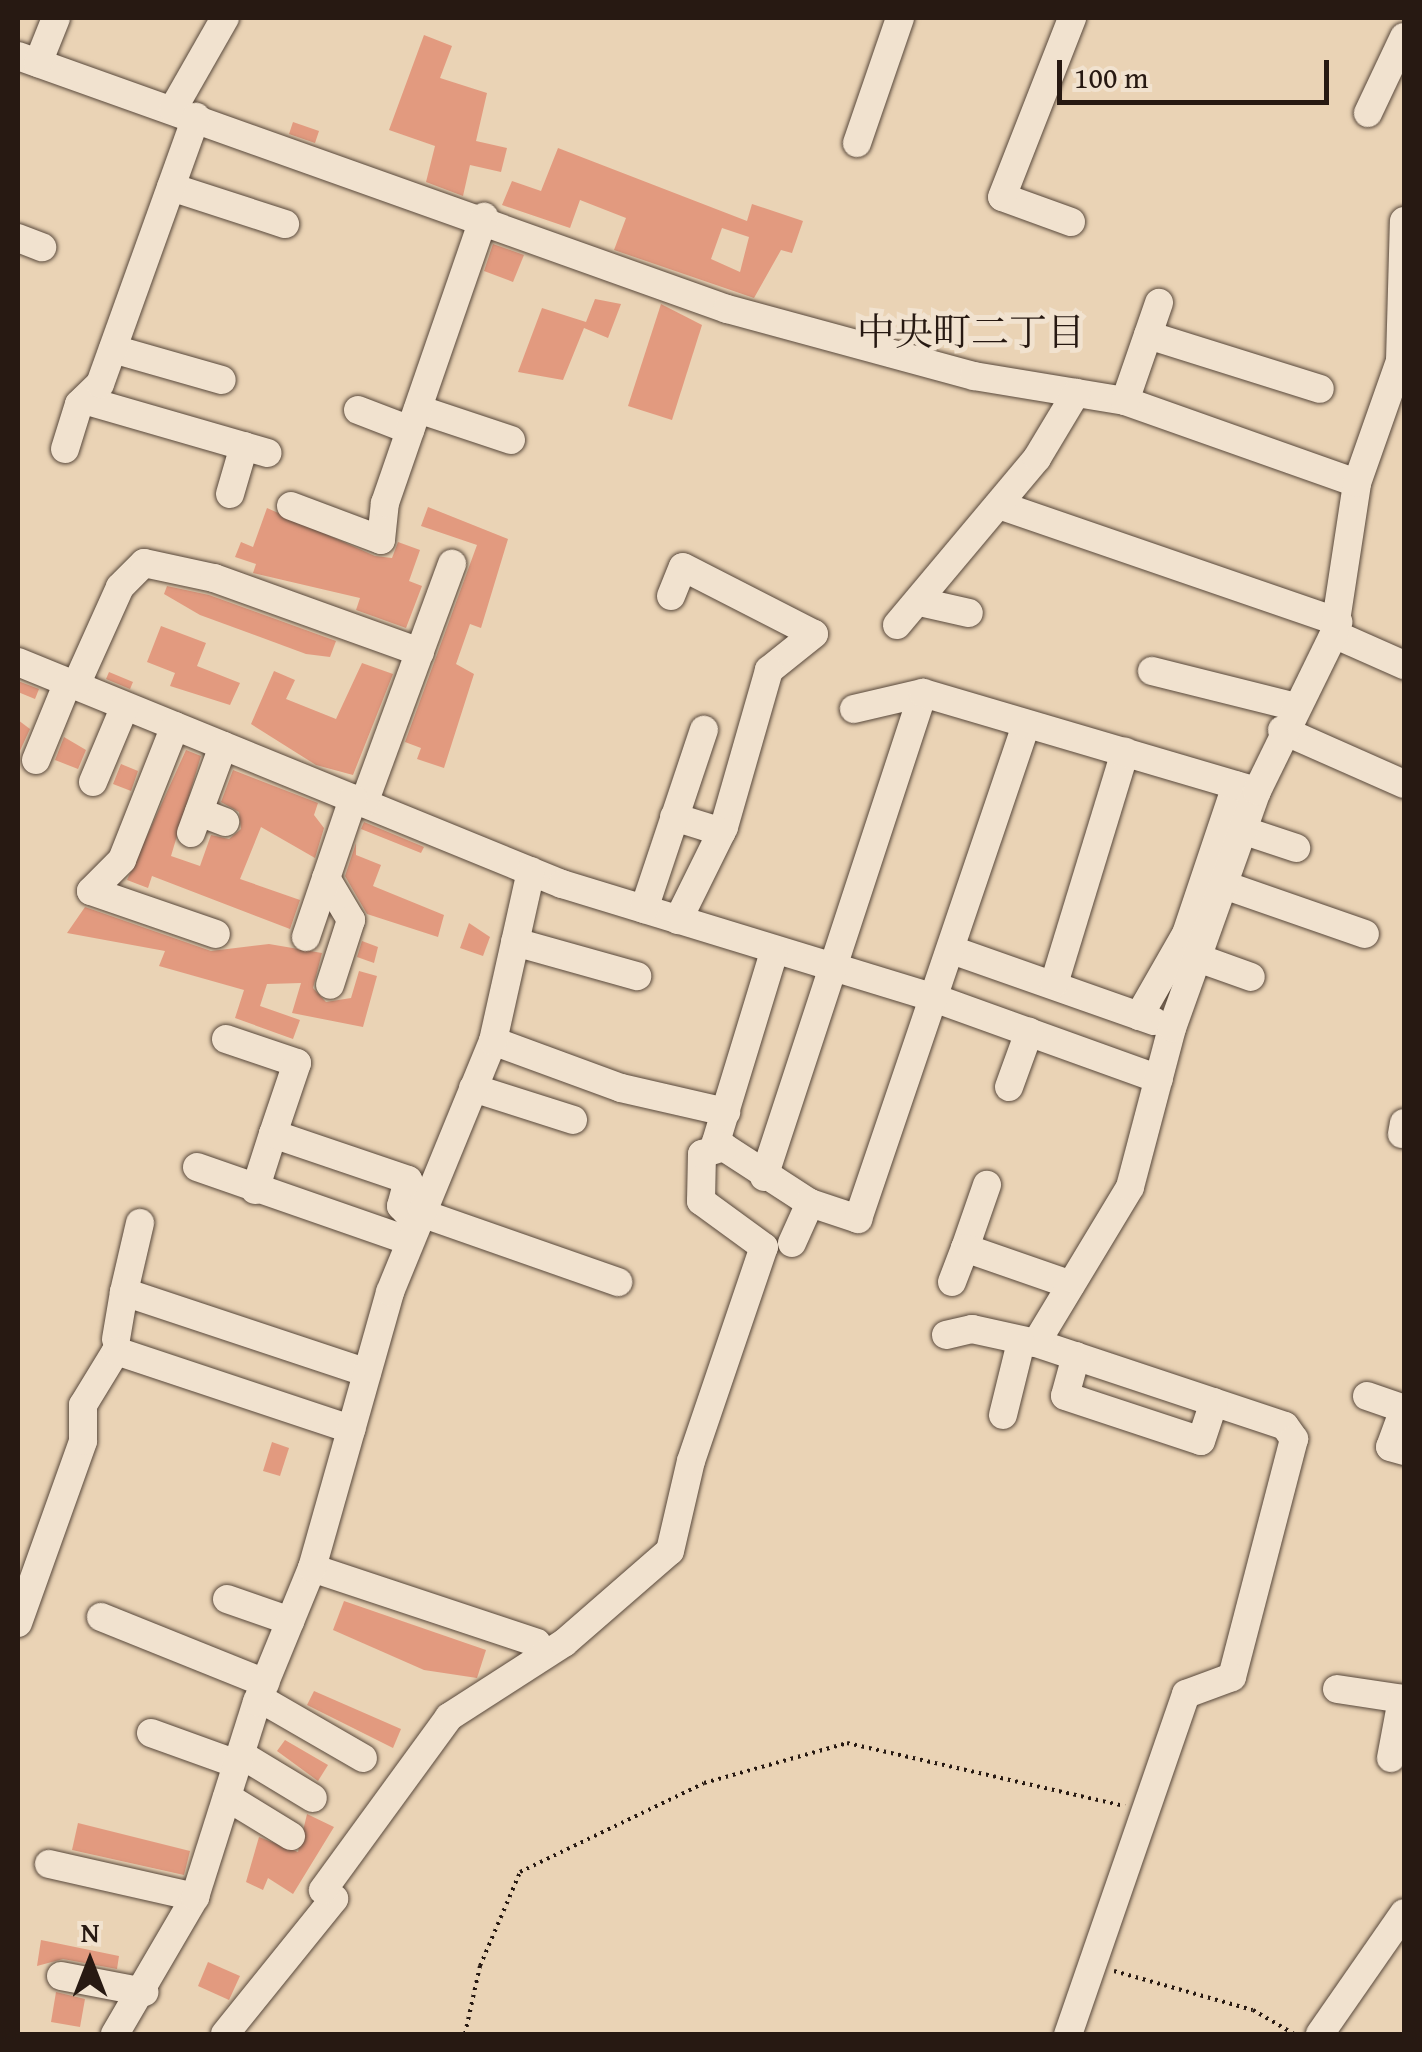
<!DOCTYPE html>
<meta charset="utf-8">
<style>
body{margin:0}
#map{position:relative;width:1422px;height:2052px;overflow:hidden;background:#ead3b5;font-family:"Gentium Book Plus","Noto Serif JP",serif}
div>[style]{position:absolute}
[style*='--x']{left:calc(var(--x)*1px);top:calc(var(--y)*1px);width:calc(var(--w)*1px);rotate:calc(var(--a)*1deg)}
.stream>*{height:5px;margin:-2.5px;padding:0 2.5px;transform-origin:2.5px;border-radius:2.5px;background:#98b8ac}
.building>*{inset:0;background:#e29a7f}
.path>*{height:4px;margin-top:-2px;transform-origin:0;background:repeating-linear-gradient(90deg,#271912 0 2.5px,transparent 0 7.5px)}
.roads{filter:drop-shadow(0 0 2px #58483b) drop-shadow(0 0 2px #58483b)}
.minor>*{height:28px;margin:-14px;padding:0 14px;transform-origin:14px;border-radius:14px;background:#f1e2cf}
span{translate:-50% -50%;white-space:nowrap;text-align:center;line-height:1.15;-webkit-text-stroke:10px #f1e2cf;paint-order:stroke}
.neighbourhood-label{font-size:38px;color:#271912}
.frame{position:absolute;inset:0;border:20px solid #271912;pointer-events:none}
.north{position:absolute;left:40px;top:1912px;width:100px;height:100px;-webkit-text-stroke:8px #f1e2cf;paint-order:stroke;rotate:0deg;font-size:28px;font-weight:700;line-height:40px;text-align:center;color:#271912}
.north::after{content:'';display:block;margin:auto;width:35px;height:45px;background:#271912;clip-path:polygon(50% 0,100% 100%,50% 72%,0 100%)}
.scale{position:absolute;left:1057px;top:60px;width:272px;height:45px;box-sizing:border-box;border:5px solid #271912;border-top:0;padding-left:12px;font-size:30px;line-height:35px;white-space:nowrap;color:#271912;-webkit-text-stroke:8px #f1e2cf;paint-order:stroke}
</style>
<div id="map">
<div class="stream">
<i style="--x:1227;--y:2034;--w:11;--a:0"></i>
</div>
<div class="building">
<i style="clip-path:polygon(424px 35px,452px 46px,440px 78px,487px 93px,476px 141px,507px 148px,501px 172px,470px 165px,463px 196px,426px 182px,435px 146px,389px 130px)"></i>
<i style="clip-path:polygon(293px 122px,319px 131px,315px 143px,289px 134px)"></i>
<i style="clip-path:polygon(evenodd,558px 148px,747px 221px,752px 204px,803px 221px,792px 253px,781px 250px,754px 298px,614px 250px,626px 218px,580px 200px,570px 228px,502px 205px,512px 181px,541px 191px,558px 148px,722px 228px,749px 237px,740px 272px,711px 259px,722px 228px)"></i>
<i style="clip-path:polygon(493px 244px,524px 255px,513px 282px,484px 271px)"></i>
<i style="clip-path:polygon(595px 299px,621px 304px,608px 338px,584px 328px,563px 380px,518px 372px,542px 308px,586px 322px)"></i>
<i style="clip-path:polygon(661px 304px,702px 325px,672px 420px,628px 406px)"></i>
<i style="clip-path:polygon(428px 507px,508px 539px,481px 628px,470px 624px,456px 664px,474px 674px,444px 768px,417px 759px,421px 748px,405px 742px,477px 545px,421px 526px)"></i>
<i style="clip-path:polygon(267px 508px,375px 556px,392px 558px,398px 542px,420px 550px,409px 581px,422px 586px,406px 628px,356px 610px,360px 598px,253px 573px,256px 564px,235px 557px,241px 542px,253px 547px)"></i>
<i style="clip-path:polygon(167px 586px,209px 595px,336px 641px,330px 657px,306px 654px,200px 615px,164px 594px)"></i>
<i style="clip-path:polygon(161px 626px,206px 643px,197px 666px,240px 683px,230px 705px,170px 686px,175px 673px,147px 662px)"></i>
<i style="clip-path:polygon(362px 663px,393px 674px,353px 775px,316px 765px,251px 724px,274px 671px,295px 680px,286px 699px,336px 719px)"></i>
<i style="clip-path:polygon(109px 672px,133px 682px,130px 689px,106px 679px)"></i>
<i style="clip-path:polygon(18px 681px,39px 689px,35px 699px,18px 692px)"></i>
<i style="clip-path:polygon(18px 720px,30px 729px,18px 755px)"></i>
<i style="clip-path:polygon(64px 737px,86px 750px,78px 769px,55px 760px)"></i>
<i style="clip-path:polygon(186px 750px,201px 756px,171px 856px,200px 866px,211px 835px,229px 839px,241px 829px,239px 812px,221px 802px,233px 770px,318px 803px,314px 815px,324px 828px,315px 858px,261px 827px,240px 879px,300px 900px,290px 929px,152px 876px,148px 888px,127px 880px)"></i>
<i style="clip-path:polygon(121px 764px,138px 771px,131px 791px,113px 784px)"></i>
<i style="clip-path:polygon(364px 822px,424px 847px,421px 853px,361px 829px)"></i>
<i style="clip-path:polygon(356px 843px,356px 855px,381px 865px,373px 886px,444px 915px,438px 937px,367px 914px,345px 876px)"></i>
<i style="clip-path:polygon(85px 907px,211px 951px,269px 944px,322px 953px,313px 988px,326px 1002px,351px 998px,359px 971px,377px 976px,363px 1027px,292px 1013px,301px 983px,267px 984px,260px 1006px,300px 1020px,293px 1039px,235px 1018px,244px 990px,159px 966px,165px 951px,67px 933px)"></i>
<i style="clip-path:polygon(469px 923px,490px 937px,483px 956px,460px 948px)"></i>
<i style="clip-path:polygon(362px 941px,378px 947px,374px 963px,357px 957px)"></i>
<i style="clip-path:polygon(272px 1442px,289px 1448px,280px 1476px,263px 1471px)"></i>
<i style="clip-path:polygon(344px 1601px,486px 1650px,477px 1678px,424px 1670px,333px 1630px)"></i>
<i style="clip-path:polygon(314px 1691px,401px 1729px,393px 1748px,307px 1705px)"></i>
<i style="clip-path:polygon(285px 1740px,328px 1765px,318px 1781px,277px 1751px)"></i>
<i style="clip-path:polygon(307px 1814px,334px 1827px,293px 1894px,268px 1878px,263px 1890px,246px 1882px,259px 1837px,298px 1852px)"></i>
<i style="clip-path:polygon(78px 1823px,190px 1851px,184px 1875px,72px 1850px)"></i>
<i style="clip-path:polygon(41px 1940px,119px 1956px,117px 1969px,63px 1959px,37px 1966px)"></i>
<i style="clip-path:polygon(208px 1962px,240px 1976px,229px 2000px,198px 1986px)"></i>
<i style="clip-path:polygon(56px 1992px,85px 1999px,80px 2027px,51px 2022px)"></i>
</div>
<div class="path">
<i style="--x:1114;--y:1971;--w:144;--a:15.7"></i>
<i style="--x:1253;--y:2010;--w:48;--a:30.3"></i>
<i style="--x:465;--y:2034;--w:70;--a:-77.6"></i>
<i style="--x:480;--y:1966;--w:102;--a:-66.9"></i>
<i style="--x:520;--y:1872;--w:204;--a:-25.8"></i>
<i style="--x:704;--y:1783;--w:148;--a:-15.6"></i>
<i style="--x:847;--y:1743;--w:285;--a:12.8"></i>
</div>
<div class="roads">
<div class="minor">
<i style="--x:18;--y:56;--w:753;--a:19.64"></i>
<i style="--x:727;--y:309;--w:256;--a:15.2"></i>
<i style="--x:974;--y:376;--w:153;--a:9.4"></i>
<i style="--x:1125;--y:401;--w:246;--a:19.5"></i>
<i style="--x:38;--y:63;--w:48;--a:-68.2"></i>
<i style="--x:173;--y:109;--w:105;--a:-60.3"></i>
<i style="--x:1368;--y:113;--w:84;--a:-64.7"></i>
<i style="--x:857;--y:143;--w:132;--a:-71"></i>
<i style="--x:171;--y:187;--w:120;--a:18"></i>
<i style="--x:1071;--y:222;--w:73;--a:-160.1"></i>
<i style="--x:1002;--y:197;--w:192;--a:-68.6"></i>
<i style="--x:18;--y:238;--w:26;--a:21"></i>
<i style="--x:1148;--y:335;--w:180;--a:17.4"></i>
<i style="--x:113;--y:349;--w:113;--a:15.9"></i>
<i style="--x:84;--y:400;--w:191;--a:16.1"></i>
<i style="--x:1125;--y:401;--w:104;--a:-70.9"></i>
<i style="--x:418;--y:409;--w:98;--a:18.4"></i>
<i style="--x:358;--y:410;--w:56;--a:21"></i>
<i style="--x:65;--y:449;--w:47;--a:-72.7"></i>
<i style="--x:79;--y:404;--w:29;--a:-44"></i>
<i style="--x:100;--y:384;--w:284;--a:-70.2"></i>
<i style="--x:230;--y:494;--w:50;--a:-73.7"></i>
<i style="--x:999;--y:505;--w:359;--a:19"></i>
<i style="--x:291;--y:506;--w:96;--a:20.7"></i>
<i style="--x:381;--y:540;--w:37;--a:-84"></i>
<i style="--x:385;--y:503;--w:303;--a:-70.9"></i>
<i style="--x:671;--y:596;--w:31;--a:-68"></i>
<i style="--x:683;--y:567;--w:147;--a:27.1"></i>
<i style="--x:814;--y:634;--w:58;--a:141.3"></i>
<i style="--x:769;--y:670;--w:163;--a:106"></i>
<i style="--x:724;--y:827;--w:104;--a:116.3"></i>
<i style="--x:920;--y:602;--w:50;--a:12.7"></i>
<i style="--x:897;--y:625;--w:218;--a:-50"></i>
<i style="--x:1037;--y:458;--w:76;--a:-59"></i>
<i style="--x:1334;--y:634;--w:77;--a:23.9"></i>
<i style="--x:18;--y:662;--w:588;--a:22.2"></i>
<i style="--x:562;--y:884;--w:389;--a:17"></i>
<i style="--x:934;--y:998;--w:239;--a:19.8"></i>
<i style="--x:1152;--y:671;--w:144;--a:14"></i>
<i style="--x:76;--y:685;--w:107;--a:-65.8"></i>
<i style="--x:120;--y:587;--w:34;--a:-45"></i>
<i style="--x:144;--y:563;--w:72;--a:12.1"></i>
<i style="--x:214;--y:578;--w:219;--a:19.8"></i>
<i style="--x:854;--y:709;--w:71;--a:-13.1"></i>
<i style="--x:175;--y:726;--w:144;--a:111.6"></i>
<i style="--x:122;--y:860;--w:44;--a:135"></i>
<i style="--x:91;--y:891;--w:132;--a:19"></i>
<i style="--x:1282;--y:730;--w:133;--a:23.9"></i>
<i style="--x:36;--y:760;--w:84;--a:-67.7"></i>
<i style="--x:93;--y:782;--w:82;--a:-67.2"></i>
<i style="--x:364;--y:803;--w:255;--a:-69.8"></i>
<i style="--x:199;--y:812;--w:28;--a:21"></i>
<i style="--x:674;--y:817;--w:50;--a:17.4"></i>
<i style="--x:1245;--y:831;--w:54;--a:18.4"></i>
<i style="--x:191;--y:833;--w:93;--a:-69.8"></i>
<i style="--x:326;--y:878;--w:49;--a:59.2"></i>
<i style="--x:351;--y:920;--w:68;--a:107.9"></i>
<i style="--x:1227;--y:886;--w:146;--a:19.2"></i>
<i style="--x:644;--y:909;--w:189;--a:-71.5"></i>
<i style="--x:306;--y:937;--w:146;--a:-71.2"></i>
<i style="--x:515;--y:942;--w:127;--a:15.6"></i>
<i style="--x:952;--y:950;--w:214;--a:19.4"></i>
<i style="--x:774;--y:952;--w:199;--a:107"></i>
<i style="--x:716;--y:1142;--w:112;--a:33"></i>
<i style="--x:810;--y:1203;--w:51;--a:18.4"></i>
<i style="--x:858;--y:1219;--w:522;--a:-71.22"></i>
<i style="--x:1198;--y:958;--w:56;--a:19.7"></i>
<i style="--x:1054;--y:984;--w:243;--a:-73"></i>
<i style="--x:1139;--y:1016;--w:95;--a:-60.2"></i>
<i style="--x:1186;--y:934;--w:157;--a:-71.4"></i>
<i style="--x:226;--y:1039;--w:75;--a:18.7"></i>
<i style="--x:297;--y:1063;--w:75;--a:108.7"></i>
<i style="--x:493;--y:1041;--w:136;--a:20.2"></i>
<i style="--x:621;--y:1088;--w:108;--a:12.9"></i>
<i style="--x:1009;--y:1087;--w:59;--a:-70"></i>
<i style="--x:473;--y:1088;--w:105;--a:17.7"></i>
<i style="--x:1402;--y:1134;--w:11;--a:-80"></i>
<i style="--x:197;--y:1167;--w:225;--a:19.2"></i>
<i style="--x:764;--y:1177;--w:509;--a:-71.81"></i>
<i style="--x:923;--y:693;--w:348;--a:16.4"></i>
<i style="--x:255;--y:1190;--w:59;--a:-72.2"></i>
<i style="--x:273;--y:1134;--w:143;--a:18.8"></i>
<i style="--x:408;--y:1180;--w:27;--a:105"></i>
<i style="--x:401;--y:1206;--w:23;--a:47"></i>
<i style="--x:421;--y:1213;--w:209;--a:19.3"></i>
<i style="--x:140;--y:1223;--w:71;--a:103.1"></i>
<i style="--x:124;--y:1292;--w:256;--a:18.4"></i>
<i style="--x:792;--y:1243;--w:44;--a:-65.8"></i>
<i style="--x:965;--y:1248;--w:67;--a:-70.8"></i>
<i style="--x:952;--y:1282;--w:36;--a:-69"></i>
<i style="--x:965;--y:1248;--w:112;--a:19.2"></i>
<i style="--x:946;--y:1335;--w:27;--a:-13"></i>
<i style="--x:972;--y:1329;--w:66;--a:12.3"></i>
<i style="--x:1036;--y:1343;--w:262;--a:18.4"></i>
<i style="--x:1285;--y:1426;--w:16;--a:55"></i>
<i style="--x:1294;--y:1439;--w:246;--a:104.6"></i>
<i style="--x:1232;--y:1677;--w:49;--a:159.7"></i>
<i style="--x:1186;--y:1694;--w:360;--a:109.1"></i>
<i style="--x:116;--y:1339;--w:48;--a:-80.3"></i>
<i style="--x:1036;--y:1343;--w:182;--a:-58.9"></i>
<i style="--x:1130;--y:1187;--w:164;--a:-75.2"></i>
<i style="--x:1172;--y:1028;--w:252;--a:-70.3"></i>
<i style="--x:1257;--y:791;--w:175;--a:-63.9"></i>
<i style="--x:1334;--y:634;--w:153;--a:-81.3"></i>
<i style="--x:1357;--y:483;--w:129;--a:-70.6"></i>
<i style="--x:1400;--y:361;--w:140;--a:-88.4"></i>
<i style="--x:1076;--y:1356;--w:41;--a:105.4"></i>
<i style="--x:1065;--y:1396;--w:143;--a:18.3"></i>
<i style="--x:1201;--y:1441;--w:41;--a:-71.6"></i>
<i style="--x:1367;--y:1396;--w:39;--a:19"></i>
<i style="--x:1404;--y:1409;--w:40;--a:110.2"></i>
<i style="--x:1390;--y:1447;--w:15;--a:16"></i>
<i style="--x:1003;--y:1415;--w:75;--a:-76.1"></i>
<i style="--x:312;--y:1568;--w:237;--a:18.4"></i>
<i style="--x:227;--y:1599;--w:67;--a:19.2"></i>
<i style="--x:101;--y:1617;--w:177;--a:21.9"></i>
<i style="--x:18;--y:1623;--w:193;--a:-70.3"></i>
<i style="--x:83;--y:1441;--w:36;--a:-90"></i>
<i style="--x:83;--y:1405;--w:63;--a:-58.6"></i>
<i style="--x:116;--y:1351;--w:248;--a:18.4"></i>
<i style="--x:1337;--y:1689;--w:68;--a:8.5"></i>
<i style="--x:259;--y:1698;--w:120;--a:30"></i>
<i style="--x:151;--y:1733;--w:91;--a:19.8"></i>
<i style="--x:240;--y:1754;--w:85;--a:31.1"></i>
<i style="--x:1391;--y:1758;--w:60;--a:-79.4"></i>
<i style="--x:227;--y:1797;--w:75;--a:31.4"></i>
<i style="--x:49;--y:1864;--w:150;--a:12.7"></i>
<i style="--x:61;--y:1976;--w:85;--a:10.9"></i>
<i style="--x:115;--y:2034;--w:159;--a:-59.7"></i>
<i style="--x:195;--y:1897;--w:205;--a:-72.4"></i>
<i style="--x:257;--y:1702;--w:145;--a:-67.7"></i>
<i style="--x:312;--y:1568;--w:287;--a:-74.2"></i>
<i style="--x:390;--y:1292;--w:271;--a:-67.7"></i>
<i style="--x:493;--y:1041;--w:174;--a:-77.4"></i>
<i style="--x:225;--y:2034;--w:174;--a:-51.1"></i>
<i style="--x:334;--y:1899;--w:14;--a:-141"></i>
<i style="--x:323;--y:1890;--w:214;--a:-53.9"></i>
<i style="--x:449;--y:1717;--w:137;--a:-32.8"></i>
<i style="--x:564;--y:1643;--w:140;--a:-41"></i>
<i style="--x:670;--y:1551;--w:92;--a:-76.9"></i>
<i style="--x:691;--y:1461;--w:226;--a:-71.2"></i>
<i style="--x:764;--y:1247;--w:78;--a:-143.9"></i>
<i style="--x:701;--y:1201;--w:47;--a:-88.8"></i>
<i style="--x:702;--y:1154;--w:23;--a:-18"></i>
<i style="--x:1320;--y:2034;--w:147;--a:-55.2"></i>
</div>
</div>
<div class="neighbourhood-label">
<span style="left:971px;top:332px">中央町二丁目</span>
</div>
<div class="frame"></div>
<div class="north">N</div>
<div class="scale">100 m</div>
</div>
